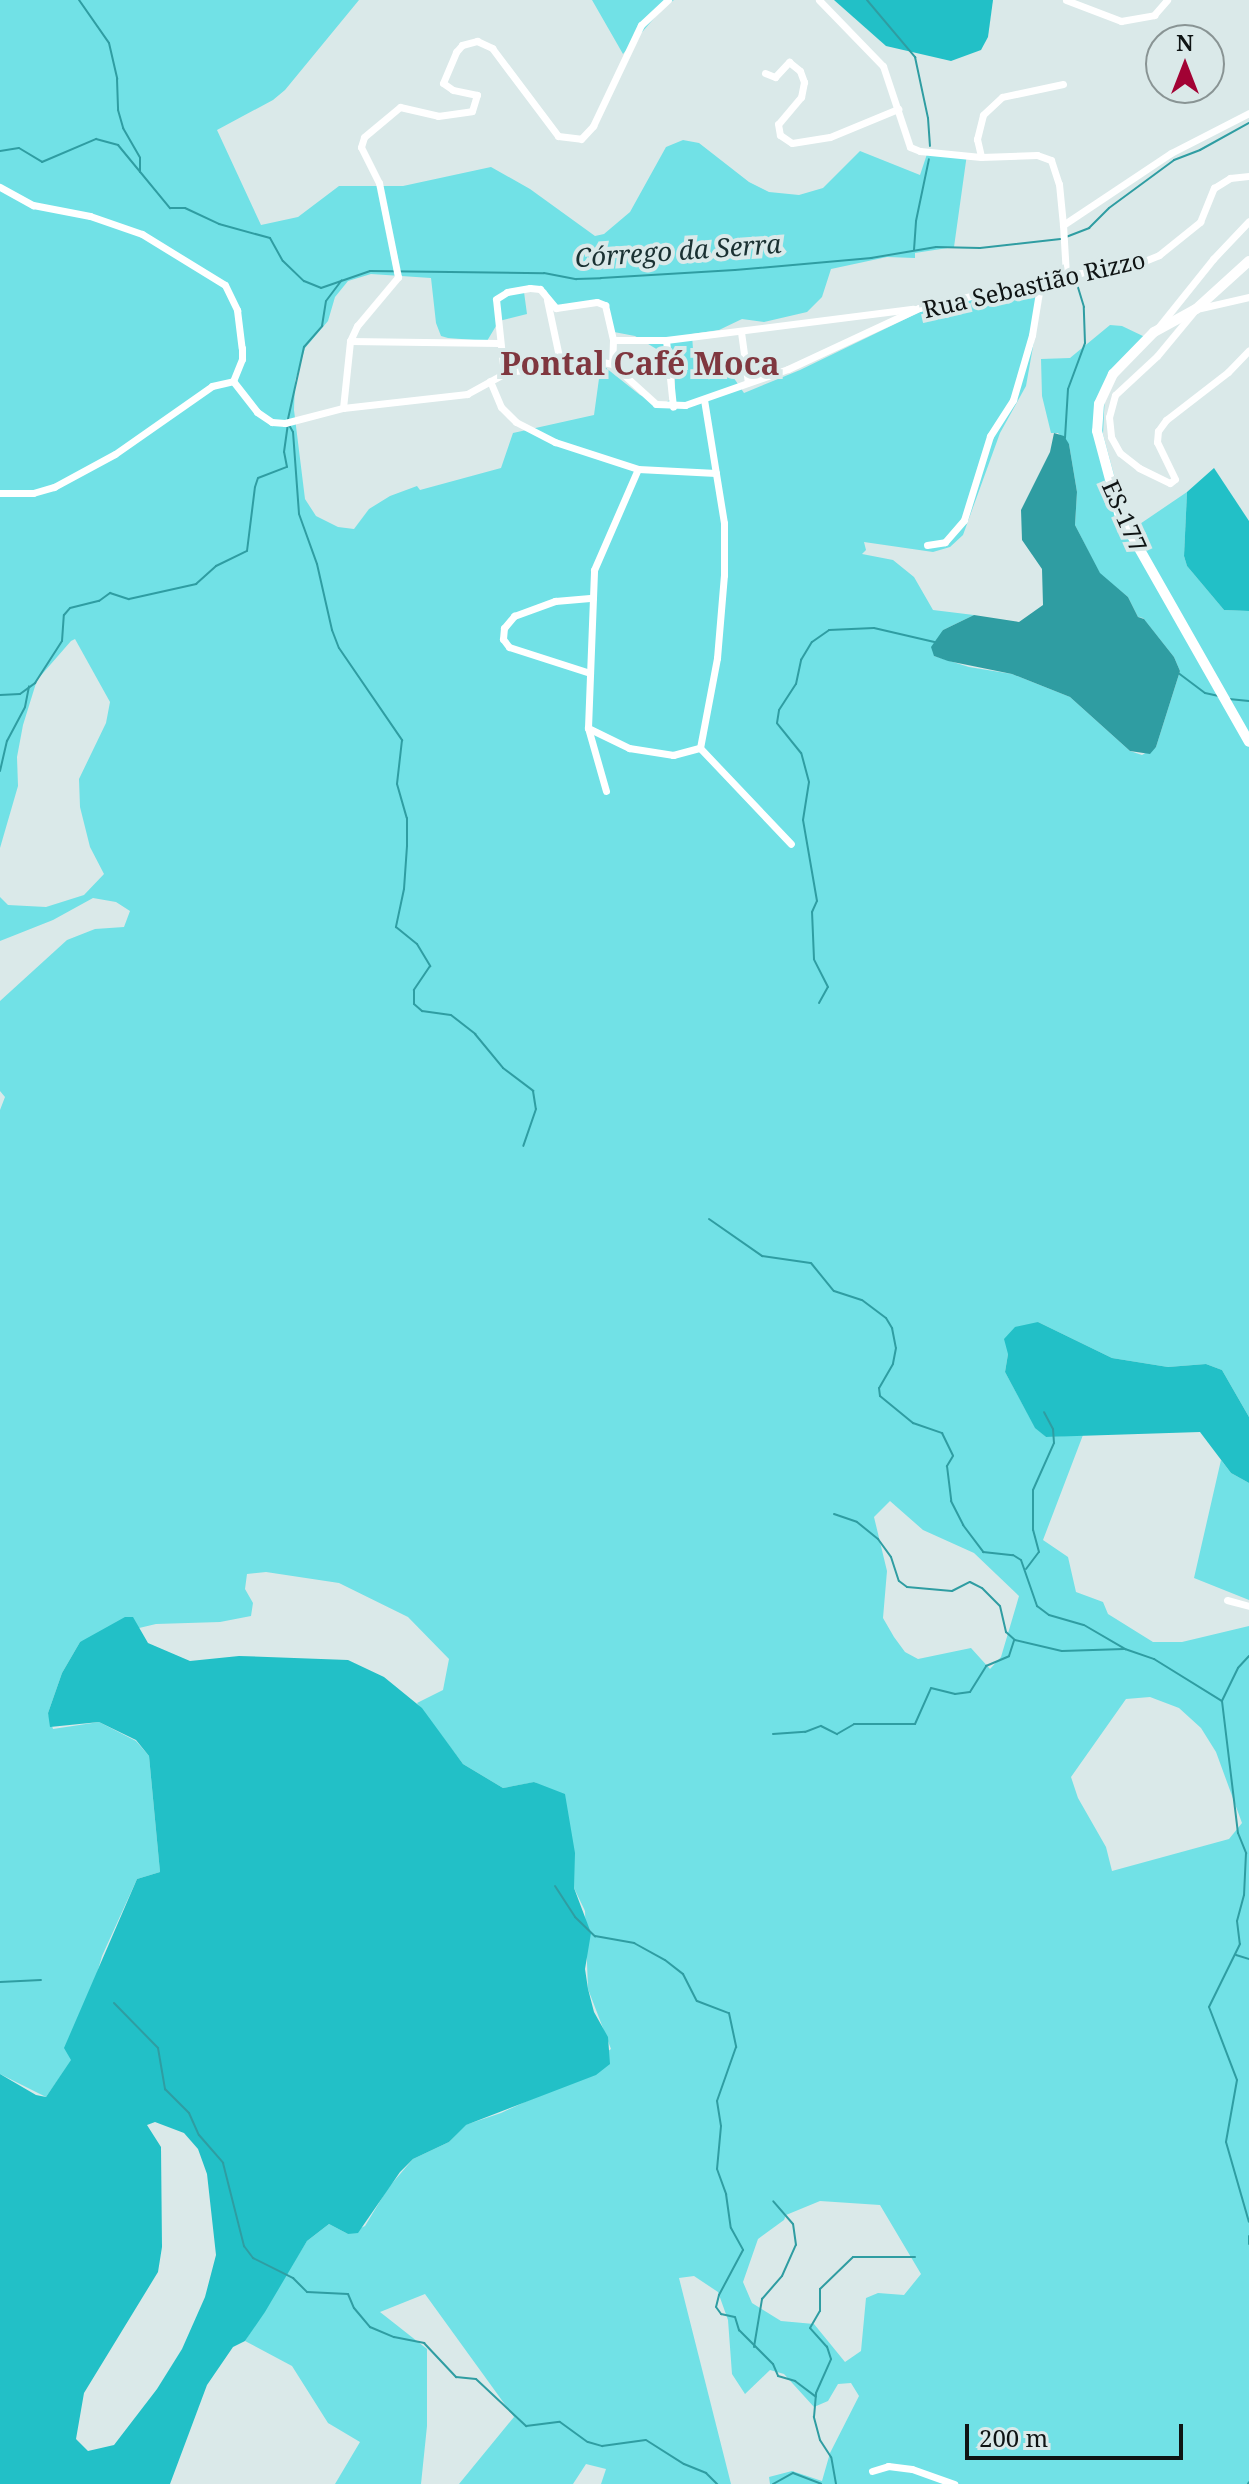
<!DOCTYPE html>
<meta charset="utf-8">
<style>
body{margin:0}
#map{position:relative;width:1249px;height:2484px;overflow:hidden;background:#dae9e9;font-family:"Noto Serif",serif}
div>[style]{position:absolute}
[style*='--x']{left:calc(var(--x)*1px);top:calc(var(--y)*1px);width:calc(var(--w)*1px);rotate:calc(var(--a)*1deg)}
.green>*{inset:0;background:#71e1e6}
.forest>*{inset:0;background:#22c0c7}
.water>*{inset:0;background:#2f9da2}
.stream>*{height:2px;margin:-1px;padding:0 1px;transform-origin:1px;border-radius:1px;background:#2f9da2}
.minor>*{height:7px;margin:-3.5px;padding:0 3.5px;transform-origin:3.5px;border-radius:3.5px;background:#fff}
.secondary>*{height:10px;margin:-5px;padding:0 5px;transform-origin:5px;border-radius:5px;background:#fff}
span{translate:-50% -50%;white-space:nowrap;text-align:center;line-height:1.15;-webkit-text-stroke:8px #dae9e9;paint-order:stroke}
.street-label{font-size:24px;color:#0f1414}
.water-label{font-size:26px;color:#1a3132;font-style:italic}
.district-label{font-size:32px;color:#7f373f;font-weight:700}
.north{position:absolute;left:1145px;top:24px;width:80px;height:80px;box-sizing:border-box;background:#dae9e9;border:2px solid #899494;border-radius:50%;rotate:0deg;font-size:22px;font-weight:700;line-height:32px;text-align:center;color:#0f1414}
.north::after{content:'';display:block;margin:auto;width:28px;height:36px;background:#a20234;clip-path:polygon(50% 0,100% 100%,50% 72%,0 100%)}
.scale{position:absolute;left:965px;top:2424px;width:218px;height:36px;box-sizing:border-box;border:4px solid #0f1414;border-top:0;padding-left:10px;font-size:24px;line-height:28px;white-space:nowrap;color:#0f1414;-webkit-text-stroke:6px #dae9e9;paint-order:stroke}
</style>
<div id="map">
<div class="green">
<i style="clip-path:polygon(evenodd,0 0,359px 0,285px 90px,273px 100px,217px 130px,261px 225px,298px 217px,339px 186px,403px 186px,491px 167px,530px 189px,595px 236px,604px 234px,630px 212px,666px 147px,683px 140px,699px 143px,749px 182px,769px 192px,799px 195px,823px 188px,860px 151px,920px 175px,928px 151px,967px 154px,954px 247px,915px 253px,915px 258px,887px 257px,831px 269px,822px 297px,807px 312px,764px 322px,742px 319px,719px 330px,692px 334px,694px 365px,725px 365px,744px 393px,800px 370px,924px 310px,1022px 288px,1027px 296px,1042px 296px,1026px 386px,1000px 433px,963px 535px,950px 547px,933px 552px,864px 542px,866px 550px,862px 554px,893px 560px,914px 577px,933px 610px,974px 615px,943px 630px,934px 656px,969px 667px,1012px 674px,1070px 697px,1130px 751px,1142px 755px,1156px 747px,1180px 671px,1174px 657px,1143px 618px,1138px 617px,1128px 597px,1100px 574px,1075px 525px,1077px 492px,1069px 444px,1058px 433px,1051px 433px,1042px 396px,1041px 359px,1070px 358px,1110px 325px,1122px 326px,1145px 337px,1105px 392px,1103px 434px,1123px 508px,1134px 528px,1187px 492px,1184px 556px,1187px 566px,1224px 610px,1249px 611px,1249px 1417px,1222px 1370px,1206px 1364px,1168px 1367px,1112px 1358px,1038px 1322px,1008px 1354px,1005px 1372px,1035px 1427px,1046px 1437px,1083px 1435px,1043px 1540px,1068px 1557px,1076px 1592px,1103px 1602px,1108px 1614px,1153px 1642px,1182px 1642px,1249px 1626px,1249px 2484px,770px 2484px,769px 2477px,792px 2471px,822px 2481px,830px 2453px,859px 2396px,851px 2383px,838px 2384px,828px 2401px,814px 2407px,784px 2374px,770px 2370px,745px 2394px,732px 2374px,728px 2320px,718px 2292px,694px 2276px,679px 2278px,731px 2484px,601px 2484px,606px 2469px,586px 2464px,573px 2484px,459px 2484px,514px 2417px,425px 2294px,380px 2312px,427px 2349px,427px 2426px,421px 2484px,335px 2484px,360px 2442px,328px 2423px,292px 2366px,245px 2341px,307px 2241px,329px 2224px,348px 2234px,365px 2226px,388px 2188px,413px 2159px,449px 2142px,465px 2125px,501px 2113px,551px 2090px,611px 2049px,588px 1989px,585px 1911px,574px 1888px,573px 1845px,535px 1782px,503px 1788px,463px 1764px,417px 1703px,443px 1690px,449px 1659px,408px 1617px,339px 1583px,266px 1572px,247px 1574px,245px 1589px,253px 1603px,251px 1616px,220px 1622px,156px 1624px,80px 1642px,62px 1673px,48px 1713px,53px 1729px,99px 1722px,136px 1741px,149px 1756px,160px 1872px,137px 1879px,102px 1956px,72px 2060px,46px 2097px,0 2074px,0 1110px,5px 1097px,0 1091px,0 1001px,67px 940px,95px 929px,124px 927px,130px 911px,116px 902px,93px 898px,53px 920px,0 941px,0 897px,8px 905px,46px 907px,84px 895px,104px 874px,90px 847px,80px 807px,79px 779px,106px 723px,110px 702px,75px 639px,71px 641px,37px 680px,23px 725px,17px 757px,18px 786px,0 848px,0 0,371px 274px,431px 278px,436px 323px,441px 336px,448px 338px,487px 341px,499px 321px,527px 314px,524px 292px,537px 287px,546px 290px,555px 306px,606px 306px,614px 332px,635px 336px,663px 353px,675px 370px,675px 397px,663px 404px,640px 395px,601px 364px,594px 415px,513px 433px,501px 468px,420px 490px,417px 486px,390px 496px,369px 509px,354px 529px,338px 527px,316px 516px,305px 499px,294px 410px,295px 381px,305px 348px,328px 321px,335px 297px,348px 281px,371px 274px,0 0,890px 1501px,923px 1530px,974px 1553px,1019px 1596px,1001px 1657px,990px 1669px,971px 1648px,918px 1659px,905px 1652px,894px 1637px,883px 1618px,887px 1571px,874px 1517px,890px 1501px,0 0,1150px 1697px,1179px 1708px,1201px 1728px,1216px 1752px,1242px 1823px,1229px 1839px,1112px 1871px,1106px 1847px,1078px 1798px,1071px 1777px,1126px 1699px,1150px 1697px,0 0,820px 2201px,880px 2205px,921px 2274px,904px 2295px,878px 2293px,866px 2298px,861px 2351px,845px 2362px,814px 2324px,781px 2321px,752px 2303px,743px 2282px,758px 2239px,784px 2220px,786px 2215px,820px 2201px)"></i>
<i style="clip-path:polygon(592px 0,674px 0,663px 8px,623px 54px)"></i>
<i style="clip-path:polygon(1221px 1460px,1231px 1473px,1249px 1483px,1249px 1600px,1194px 1578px)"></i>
</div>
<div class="forest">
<i style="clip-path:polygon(834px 0,993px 0,988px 37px,981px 50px,951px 61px,886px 46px)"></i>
<i style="clip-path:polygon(1214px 468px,1249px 521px,1249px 611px,1224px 610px,1187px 566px,1184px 556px,1187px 492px)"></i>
<i style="clip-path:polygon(1038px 1322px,1112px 1358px,1168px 1367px,1206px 1364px,1222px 1370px,1249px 1417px,1249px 1483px,1231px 1473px,1200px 1432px,1046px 1437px,1035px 1428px,1005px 1372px,1008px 1354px,1004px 1339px,1015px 1327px)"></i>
<i style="clip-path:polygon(evenodd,125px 1617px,133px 1617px,148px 1643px,190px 1661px,239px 1656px,348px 1660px,384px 1677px,422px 1708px,463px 1764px,503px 1788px,534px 1782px,565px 1794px,575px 1853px,574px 1888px,591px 1933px,585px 1969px,588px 1989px,594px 2012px,608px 2037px,610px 2064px,596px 2075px,466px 2125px,449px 2142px,413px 2159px,400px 2172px,358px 2233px,348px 2234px,329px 2224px,307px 2241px,265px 2312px,245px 2341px,233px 2347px,207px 2385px,170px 2484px,0 2484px,0 2074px,36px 2095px,46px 2097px,71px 2060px,64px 2048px,137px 1879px,160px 1872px,149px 1756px,136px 1740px,99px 1722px,50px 1727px,48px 1713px,62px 1673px,80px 1642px,125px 1617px,155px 2122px,184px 2133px,198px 2149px,207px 2174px,216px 2255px,205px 2297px,182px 2349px,157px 2389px,114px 2445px,88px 2451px,76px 2439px,84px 2393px,158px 2272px,162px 2247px,161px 2147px,147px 2125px,155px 2122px)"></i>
</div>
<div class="water">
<i style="clip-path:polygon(1054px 433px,1064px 436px,1069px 444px,1077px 492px,1075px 525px,1100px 573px,1128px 597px,1138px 617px,1144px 619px,1174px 657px,1180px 671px,1156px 747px,1150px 754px,1130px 751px,1070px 697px,1012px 674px,948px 661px,934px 656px,931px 647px,943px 630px,974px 615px,1019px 622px,1043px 605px,1042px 569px,1022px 540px,1021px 510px,1050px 452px)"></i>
</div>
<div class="stream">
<i style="--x:79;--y:0;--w:52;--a:55.1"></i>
<i style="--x:109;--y:43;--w:37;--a:77"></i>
<i style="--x:117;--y:79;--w:31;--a:88"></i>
<i style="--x:118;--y:110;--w:19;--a:74"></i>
<i style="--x:123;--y:128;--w:34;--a:60"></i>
<i style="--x:140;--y:158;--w:14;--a:90"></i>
<i style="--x:867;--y:0;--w:75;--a:49.9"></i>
<i style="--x:915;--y:57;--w:62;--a:78"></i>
<i style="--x:928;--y:118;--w:28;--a:86"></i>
<i style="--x:0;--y:151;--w:19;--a:-9"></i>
<i style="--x:19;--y:148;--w:27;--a:31"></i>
<i style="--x:42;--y:162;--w:59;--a:-23.1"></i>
<i style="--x:96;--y:139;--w:23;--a:15"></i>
<i style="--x:118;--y:145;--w:82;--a:50.5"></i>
<i style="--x:170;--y:208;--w:15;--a:0"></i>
<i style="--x:185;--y:208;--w:38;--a:25"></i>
<i style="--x:219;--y:224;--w:53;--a:15.4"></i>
<i style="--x:270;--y:238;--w:26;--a:61"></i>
<i style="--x:283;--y:261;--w:29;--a:44"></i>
<i style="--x:304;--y:281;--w:18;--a:22"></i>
<i style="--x:321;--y:288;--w:52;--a:-19.1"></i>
<i style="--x:370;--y:271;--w:174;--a:0.7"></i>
<i style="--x:544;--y:273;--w:33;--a:11"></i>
<i style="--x:576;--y:279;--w:25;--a:-2"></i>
<i style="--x:601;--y:278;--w:134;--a:-3.4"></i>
<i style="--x:735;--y:270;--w:137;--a:-5"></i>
<i style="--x:871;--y:258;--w:66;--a:-9.6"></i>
<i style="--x:936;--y:247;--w:44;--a:1.3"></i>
<i style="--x:980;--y:248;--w:81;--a:-6.4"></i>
<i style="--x:1066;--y:237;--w:25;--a:-21"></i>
<i style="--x:1089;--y:228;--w:28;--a:-45"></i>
<i style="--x:1109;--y:208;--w:81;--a:-36.4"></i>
<i style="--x:1174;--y:160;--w:28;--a:-21"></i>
<i style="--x:1200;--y:150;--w:56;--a:-28.9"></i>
<i style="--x:914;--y:250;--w:29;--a:-86"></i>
<i style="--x:916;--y:221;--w:63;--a:-78.2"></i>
<i style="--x:288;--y:419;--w:74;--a:-77.5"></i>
<i style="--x:304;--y:347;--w:28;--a:-49"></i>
<i style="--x:322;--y:326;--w:25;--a:-81"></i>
<i style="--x:326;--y:301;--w:26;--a:-53"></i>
<i style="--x:289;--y:425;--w:8;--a:60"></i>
<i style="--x:293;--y:432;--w:82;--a:85.8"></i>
<i style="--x:299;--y:514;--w:53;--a:70.2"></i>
<i style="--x:317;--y:564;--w:68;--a:77.2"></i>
<i style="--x:332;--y:630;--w:19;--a:69"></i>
<i style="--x:339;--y:648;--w:112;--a:55.6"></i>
<i style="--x:402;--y:740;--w:44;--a:96.5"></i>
<i style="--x:397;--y:784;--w:35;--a:74"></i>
<i style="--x:407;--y:818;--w:28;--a:90"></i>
<i style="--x:407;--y:846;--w:43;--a:94"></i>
<i style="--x:404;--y:889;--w:39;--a:102"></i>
<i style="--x:396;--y:927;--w:27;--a:39"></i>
<i style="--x:417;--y:944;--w:26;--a:59"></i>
<i style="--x:430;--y:966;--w:29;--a:124"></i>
<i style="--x:414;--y:990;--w:14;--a:90"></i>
<i style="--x:414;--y:1004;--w:11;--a:41"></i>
<i style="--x:422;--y:1011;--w:29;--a:8"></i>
<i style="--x:451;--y:1015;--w:31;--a:38"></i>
<i style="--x:475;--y:1034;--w:44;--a:50.5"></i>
<i style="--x:503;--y:1068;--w:38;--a:37"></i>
<i style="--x:533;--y:1091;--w:18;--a:81"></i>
<i style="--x:536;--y:1109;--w:39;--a:109"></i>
<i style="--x:1065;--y:438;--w:49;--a:-86.5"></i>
<i style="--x:1068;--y:389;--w:49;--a:-69.7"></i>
<i style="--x:1085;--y:343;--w:36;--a:-92"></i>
<i style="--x:1084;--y:307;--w:28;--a:-107"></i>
<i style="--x:1177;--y:672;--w:35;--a:37"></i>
<i style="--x:1205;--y:693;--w:14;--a:12"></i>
<i style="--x:0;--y:695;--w:20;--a:-3"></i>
<i style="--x:20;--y:694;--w:19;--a:-36"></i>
<i style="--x:35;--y:683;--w:50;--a:-57.3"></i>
<i style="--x:62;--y:641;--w:26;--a:-86"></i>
<i style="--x:64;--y:615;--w:9;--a:-49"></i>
<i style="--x:70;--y:608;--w:30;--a:-14"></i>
<i style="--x:99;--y:601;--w:14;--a:-36"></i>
<i style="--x:110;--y:593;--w:20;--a:18"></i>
<i style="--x:129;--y:599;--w:69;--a:-12.6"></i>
<i style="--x:196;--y:584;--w:27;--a:-42"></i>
<i style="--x:216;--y:566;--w:34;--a:-26"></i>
<i style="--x:247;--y:551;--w:64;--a:-82.9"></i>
<i style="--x:255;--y:487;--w:9;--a:-72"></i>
<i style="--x:258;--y:478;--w:31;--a:-21"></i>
<i style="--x:287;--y:467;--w:15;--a:-101"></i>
<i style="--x:284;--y:452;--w:27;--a:-82"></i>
<i style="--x:1229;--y:699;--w:20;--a:6"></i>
<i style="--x:0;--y:771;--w:31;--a:-77"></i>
<i style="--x:7;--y:741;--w:38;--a:-62"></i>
<i style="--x:25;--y:707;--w:21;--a:-79"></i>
<i style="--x:819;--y:1003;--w:18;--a:-61"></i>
<i style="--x:828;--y:987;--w:31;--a:-117"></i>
<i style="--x:814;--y:959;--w:47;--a:-92.4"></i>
<i style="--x:812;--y:912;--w:12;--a:-66"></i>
<i style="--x:817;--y:901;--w:82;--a:-99.8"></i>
<i style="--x:803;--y:820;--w:38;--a:-81"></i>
<i style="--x:809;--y:782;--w:30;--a:-105"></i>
<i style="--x:801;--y:753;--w:38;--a:-129"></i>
<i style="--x:777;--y:723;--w:13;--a:-81"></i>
<i style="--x:779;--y:710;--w:31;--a:-57"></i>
<i style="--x:796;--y:684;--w:25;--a:-78"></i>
<i style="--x:801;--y:660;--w:21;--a:-59"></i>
<i style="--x:812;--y:642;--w:21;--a:-35"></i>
<i style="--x:829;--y:630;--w:45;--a:-2.5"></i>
<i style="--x:874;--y:628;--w:62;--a:13.1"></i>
<i style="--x:709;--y:1219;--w:65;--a:34.9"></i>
<i style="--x:762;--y:1256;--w:49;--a:8.1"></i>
<i style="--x:811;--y:1263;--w:36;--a:51"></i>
<i style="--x:834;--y:1291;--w:29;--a:18"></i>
<i style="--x:862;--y:1300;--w:30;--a:37"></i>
<i style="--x:886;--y:1318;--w:12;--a:59"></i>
<i style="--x:892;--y:1328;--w:20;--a:79"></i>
<i style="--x:896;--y:1348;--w:16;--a:101"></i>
<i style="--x:893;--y:1364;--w:28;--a:120"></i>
<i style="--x:879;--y:1388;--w:8;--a:83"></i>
<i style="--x:880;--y:1396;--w:43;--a:39.3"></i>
<i style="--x:913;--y:1423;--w:31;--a:19"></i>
<i style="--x:942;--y:1433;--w:25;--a:64"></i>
<i style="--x:953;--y:1456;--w:12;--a:121"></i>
<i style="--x:947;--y:1466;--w:35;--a:83"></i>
<i style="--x:951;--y:1501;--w:27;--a:63"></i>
<i style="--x:963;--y:1525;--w:34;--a:53"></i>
<i style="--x:983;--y:1552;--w:30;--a:6"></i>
<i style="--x:1013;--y:1555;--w:9;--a:32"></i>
<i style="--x:1021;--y:1560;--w:49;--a:70.8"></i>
<i style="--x:1037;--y:1606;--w:15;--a:37"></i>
<i style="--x:1049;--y:1615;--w:36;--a:16"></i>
<i style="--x:1084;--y:1625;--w:48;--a:30.3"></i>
<i style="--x:1125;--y:1649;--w:31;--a:19"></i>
<i style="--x:1154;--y:1659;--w:80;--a:31.7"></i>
<i style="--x:834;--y:1514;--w:24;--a:19"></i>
<i style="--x:857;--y:1522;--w:27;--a:39"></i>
<i style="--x:878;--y:1539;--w:22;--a:54"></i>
<i style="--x:891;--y:1557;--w:25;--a:72"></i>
<i style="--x:899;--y:1581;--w:10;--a:37"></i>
<i style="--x:907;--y:1587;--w:45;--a:5.1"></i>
<i style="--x:952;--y:1591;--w:20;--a:-27"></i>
<i style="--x:970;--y:1582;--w:13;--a:27"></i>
<i style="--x:982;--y:1588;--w:25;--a:45"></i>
<i style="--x:1000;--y:1606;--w:27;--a:77"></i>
<i style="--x:1006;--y:1632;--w:12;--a:42"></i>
<i style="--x:1015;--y:1640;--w:48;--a:13.2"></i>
<i style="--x:1062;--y:1651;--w:62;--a:-1.8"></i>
<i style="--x:1026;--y:1569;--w:21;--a:-53"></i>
<i style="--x:1039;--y:1552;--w:23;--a:-105"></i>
<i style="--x:1033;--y:1530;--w:40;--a:-90"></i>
<i style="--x:1033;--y:1490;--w:51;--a:-65.9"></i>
<i style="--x:1054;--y:1443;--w:14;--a:-94"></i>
<i style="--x:1053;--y:1429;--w:19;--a:-118"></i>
<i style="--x:1249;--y:1656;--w:16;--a:133"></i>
<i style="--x:1238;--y:1668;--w:37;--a:116"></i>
<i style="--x:1222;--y:1701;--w:133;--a:83.1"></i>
<i style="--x:1238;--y:1833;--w:22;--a:68"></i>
<i style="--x:1246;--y:1853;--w:42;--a:92.7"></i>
<i style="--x:1244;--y:1895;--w:27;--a:105"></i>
<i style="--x:1237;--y:1921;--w:23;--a:83"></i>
<i style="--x:1240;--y:1944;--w:70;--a:116.2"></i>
<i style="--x:1209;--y:2007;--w:78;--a:69"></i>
<i style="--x:1237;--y:2080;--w:63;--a:100.1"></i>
<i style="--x:1226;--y:2142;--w:83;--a:74"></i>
<i style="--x:773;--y:1734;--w:32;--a:-4"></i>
<i style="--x:805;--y:1732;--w:17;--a:-21"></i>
<i style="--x:821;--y:1726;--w:18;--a:27"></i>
<i style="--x:837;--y:1734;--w:20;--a:-30"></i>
<i style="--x:854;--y:1724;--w:61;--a:0"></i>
<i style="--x:915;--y:1724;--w:39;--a:-66"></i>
<i style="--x:931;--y:1688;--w:25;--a:14"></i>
<i style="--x:955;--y:1694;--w:15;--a:-8"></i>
<i style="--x:970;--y:1692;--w:31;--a:-58"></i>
<i style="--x:986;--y:1666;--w:25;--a:-23"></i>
<i style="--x:1009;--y:1656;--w:16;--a:-72"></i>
<i style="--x:555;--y:1886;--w:37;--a:57"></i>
<i style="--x:575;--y:1917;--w:28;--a:44"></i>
<i style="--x:595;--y:1936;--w:40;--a:10"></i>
<i style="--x:634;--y:1943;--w:35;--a:29"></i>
<i style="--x:665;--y:1960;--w:23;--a:38"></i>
<i style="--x:683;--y:1974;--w:30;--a:63"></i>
<i style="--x:697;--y:2001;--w:34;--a:21"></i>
<i style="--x:729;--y:2013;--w:35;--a:78"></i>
<i style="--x:736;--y:2047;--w:57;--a:109.4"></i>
<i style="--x:717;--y:2101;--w:25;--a:81"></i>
<i style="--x:721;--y:2126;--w:43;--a:95.3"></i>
<i style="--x:717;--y:2169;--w:27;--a:70"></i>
<i style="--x:726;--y:2194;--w:34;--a:82"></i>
<i style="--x:731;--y:2228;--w:25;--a:61"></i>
<i style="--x:743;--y:2250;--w:51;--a:118.1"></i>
<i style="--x:719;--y:2295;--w:12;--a:104"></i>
<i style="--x:716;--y:2307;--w:9;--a:54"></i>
<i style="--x:721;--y:2314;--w:14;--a:12"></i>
<i style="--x:735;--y:2317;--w:14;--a:73"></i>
<i style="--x:739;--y:2330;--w:48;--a:45"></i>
<i style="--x:773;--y:2364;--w:13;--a:67"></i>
<i style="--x:778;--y:2376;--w:18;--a:16"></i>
<i style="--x:795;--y:2381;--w:26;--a:37"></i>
<i style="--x:1236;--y:1955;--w:14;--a:17"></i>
<i style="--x:0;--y:1982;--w:41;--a:-2.8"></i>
<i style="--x:114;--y:2003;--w:63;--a:45.6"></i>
<i style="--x:158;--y:2048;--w:42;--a:80.3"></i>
<i style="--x:165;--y:2089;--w:34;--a:45"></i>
<i style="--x:189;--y:2113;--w:24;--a:66"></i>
<i style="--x:199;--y:2135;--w:37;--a:49"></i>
<i style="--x:223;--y:2163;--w:86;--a:75.8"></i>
<i style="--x:244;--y:2246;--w:15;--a:53"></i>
<i style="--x:253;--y:2258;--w:45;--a:26.6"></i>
<i style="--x:293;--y:2278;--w:20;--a:45"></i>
<i style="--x:307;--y:2292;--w:41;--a:2.8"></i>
<i style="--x:348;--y:2294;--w:15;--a:67"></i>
<i style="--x:354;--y:2308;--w:25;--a:50"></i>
<i style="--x:370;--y:2327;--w:26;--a:23"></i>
<i style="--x:394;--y:2337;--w:31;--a:11"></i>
<i style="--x:424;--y:2343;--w:47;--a:46.7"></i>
<i style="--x:456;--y:2377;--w:20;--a:6"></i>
<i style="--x:476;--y:2379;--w:69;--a:43.2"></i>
<i style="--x:526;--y:2426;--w:34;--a:-7"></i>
<i style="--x:560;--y:2422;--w:34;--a:36"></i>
<i style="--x:588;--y:2442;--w:15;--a:16"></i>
<i style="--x:602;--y:2446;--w:44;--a:-7.8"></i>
<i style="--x:646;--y:2440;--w:45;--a:32.3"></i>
<i style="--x:684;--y:2464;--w:24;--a:22"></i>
<i style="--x:706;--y:2473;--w:16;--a:45"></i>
<i style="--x:1249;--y:2236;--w:8;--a:90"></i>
<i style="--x:754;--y:2347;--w:49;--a:-80.5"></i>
<i style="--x:762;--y:2299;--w:30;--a:-49"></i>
<i style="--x:782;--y:2276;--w:34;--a:-66"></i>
<i style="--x:796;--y:2245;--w:21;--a:-98"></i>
<i style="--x:793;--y:2224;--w:30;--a:-131"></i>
<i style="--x:773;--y:2484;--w:23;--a:-29"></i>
<i style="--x:793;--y:2473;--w:30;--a:21"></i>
<i style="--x:836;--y:2484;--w:27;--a:-100"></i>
<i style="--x:831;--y:2457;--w:20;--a:-123"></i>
<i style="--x:820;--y:2440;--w:24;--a:-105"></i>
<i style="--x:814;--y:2417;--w:24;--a:-85"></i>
<i style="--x:816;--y:2393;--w:37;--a:-66"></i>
<i style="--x:831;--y:2359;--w:13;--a:-108"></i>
<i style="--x:827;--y:2347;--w:25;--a:-132"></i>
<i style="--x:810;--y:2328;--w:20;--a:-60"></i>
<i style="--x:820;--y:2311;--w:22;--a:-90"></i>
<i style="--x:820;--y:2289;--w:46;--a:-44.1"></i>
<i style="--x:853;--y:2257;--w:62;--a:0"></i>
<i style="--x:1248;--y:2484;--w:2;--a:-63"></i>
</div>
<div class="minor">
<i style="--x:819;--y:0;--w:92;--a:45.9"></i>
<i style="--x:883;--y:66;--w:85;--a:71.6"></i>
<i style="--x:910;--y:147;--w:11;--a:22"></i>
<i style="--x:920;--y:151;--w:61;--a:5.6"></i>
<i style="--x:1066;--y:0;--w:59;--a:20.9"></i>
<i style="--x:1121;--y:21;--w:34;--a:-10"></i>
<i style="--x:1154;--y:15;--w:20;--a:-49"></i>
<i style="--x:765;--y:73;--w:11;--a:22"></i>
<i style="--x:775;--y:77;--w:21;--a:-47"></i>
<i style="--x:789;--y:62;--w:14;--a:39"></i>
<i style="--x:800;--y:71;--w:12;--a:70"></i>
<i style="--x:804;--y:82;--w:15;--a:101"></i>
<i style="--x:801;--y:97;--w:35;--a:130"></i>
<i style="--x:778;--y:124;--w:11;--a:80"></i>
<i style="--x:780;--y:135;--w:14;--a:34"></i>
<i style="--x:792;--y:143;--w:38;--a:-9"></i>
<i style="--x:830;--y:137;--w:74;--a:-22.4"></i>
<i style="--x:1063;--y:84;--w:62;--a:168"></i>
<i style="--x:1002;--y:97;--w:26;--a:137"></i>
<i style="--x:983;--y:115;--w:25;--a:104"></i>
<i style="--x:977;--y:139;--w:18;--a:77"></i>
<i style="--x:981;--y:157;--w:56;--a:-2"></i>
<i style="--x:1037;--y:155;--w:15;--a:20"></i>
<i style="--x:1051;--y:160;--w:25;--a:72"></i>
<i style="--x:1059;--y:184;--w:41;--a:84.4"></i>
<i style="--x:0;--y:187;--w:38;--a:29"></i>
<i style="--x:33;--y:205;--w:58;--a:10.9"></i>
<i style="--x:90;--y:216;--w:55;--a:19.1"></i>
<i style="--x:142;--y:234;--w:97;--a:31.6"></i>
<i style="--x:225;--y:285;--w:28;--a:64"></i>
<i style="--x:237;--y:310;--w:38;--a:83"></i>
<i style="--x:242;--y:348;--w:11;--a:90"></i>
<i style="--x:242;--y:359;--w:24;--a:112"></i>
<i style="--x:233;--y:381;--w:39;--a:52"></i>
<i style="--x:257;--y:412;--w:18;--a:34"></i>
<i style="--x:272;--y:422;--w:13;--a:4"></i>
<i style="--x:285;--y:423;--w:60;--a:-14.5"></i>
<i style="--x:343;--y:408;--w:125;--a:-6.4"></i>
<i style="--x:467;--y:394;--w:46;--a:-28.8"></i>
<i style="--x:507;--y:372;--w:92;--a:-6.9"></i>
<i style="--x:598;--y:361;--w:14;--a:12"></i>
<i style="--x:612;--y:364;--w:59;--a:42.3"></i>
<i style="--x:656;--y:404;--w:29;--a:2"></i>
<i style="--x:685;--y:405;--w:109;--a:-19.3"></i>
<i style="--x:788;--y:369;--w:145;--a:-25"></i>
<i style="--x:919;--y:308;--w:125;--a:-12.9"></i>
<i style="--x:1041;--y:280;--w:103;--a:-10.1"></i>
<i style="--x:1142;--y:262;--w:18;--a:-22"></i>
<i style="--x:1159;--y:255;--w:53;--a:-38.8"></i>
<i style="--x:1200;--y:222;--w:37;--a:-68"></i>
<i style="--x:1214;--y:188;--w:19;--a:-32"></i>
<i style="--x:1230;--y:178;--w:19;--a:-6"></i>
<i style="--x:1066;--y:275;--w:50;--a:-93.4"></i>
<i style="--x:1063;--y:225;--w:130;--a:-33.7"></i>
<i style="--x:1171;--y:153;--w:88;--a:-27.1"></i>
<i style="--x:1249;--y:297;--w:54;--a:167.2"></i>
<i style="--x:1196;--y:309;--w:61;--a:129.7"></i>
<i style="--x:1157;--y:356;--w:57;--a:137.1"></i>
<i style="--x:1115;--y:395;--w:23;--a:105"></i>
<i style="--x:1109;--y:417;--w:20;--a:84"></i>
<i style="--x:1111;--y:437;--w:18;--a:61"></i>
<i style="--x:1120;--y:453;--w:24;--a:38"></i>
<i style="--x:1139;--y:468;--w:34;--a:26"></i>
<i style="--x:1170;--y:483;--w:6;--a:-39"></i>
<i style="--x:1175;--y:479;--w:41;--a:-115.9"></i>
<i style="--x:1157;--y:442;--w:11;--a:-85"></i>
<i style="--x:1158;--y:431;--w:14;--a:-54"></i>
<i style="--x:1166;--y:420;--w:78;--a:-37.7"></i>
<i style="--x:1228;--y:372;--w:30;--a:-46"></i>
<i style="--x:547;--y:300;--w:67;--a:78"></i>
<i style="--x:1157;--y:329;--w:90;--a:-51.3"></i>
<i style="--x:1213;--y:259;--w:52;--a:-46.5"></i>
<i style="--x:741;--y:332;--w:51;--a:82.2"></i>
<i style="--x:613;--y:340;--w:53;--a:0"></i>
<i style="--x:666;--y:340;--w:249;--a:-7.2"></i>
<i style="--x:666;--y:340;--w:67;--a:84"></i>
<i style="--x:350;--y:341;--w:149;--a:0.8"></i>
<i style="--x:504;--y:374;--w:75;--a:-96.1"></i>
<i style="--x:496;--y:299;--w:13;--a:-32"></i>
<i style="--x:507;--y:292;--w:23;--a:-10"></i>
<i style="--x:530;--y:288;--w:10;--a:6"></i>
<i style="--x:540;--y:289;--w:25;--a:50"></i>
<i style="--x:556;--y:308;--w:41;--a:-8.3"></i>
<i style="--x:597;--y:302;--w:9;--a:21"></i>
<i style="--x:605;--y:305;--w:36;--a:77"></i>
<i style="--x:613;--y:340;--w:24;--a:92"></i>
<i style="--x:490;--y:381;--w:28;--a:67"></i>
<i style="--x:501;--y:407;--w:21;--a:45"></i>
<i style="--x:516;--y:422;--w:44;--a:27.1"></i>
<i style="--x:555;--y:442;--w:87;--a:18"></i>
<i style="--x:638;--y:469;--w:78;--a:2.9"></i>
<i style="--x:343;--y:408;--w:67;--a:-84"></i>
<i style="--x:350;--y:341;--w:17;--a:-65"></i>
<i style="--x:357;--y:326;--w:64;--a:-50.1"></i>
<i style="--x:398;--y:277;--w:96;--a:-101.4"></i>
<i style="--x:379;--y:183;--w:40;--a:-116.6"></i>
<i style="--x:361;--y:147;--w:10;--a:-73"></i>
<i style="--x:364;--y:137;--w:47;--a:-39.8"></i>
<i style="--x:400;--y:107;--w:39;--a:13"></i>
<i style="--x:438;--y:116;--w:34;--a:-8"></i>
<i style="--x:472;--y:111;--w:17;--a:-73"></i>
<i style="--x:477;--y:95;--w:25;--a:-168"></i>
<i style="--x:453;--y:90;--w:12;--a:-145"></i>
<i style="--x:443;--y:83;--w:34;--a:-67"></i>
<i style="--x:456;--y:52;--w:9;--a:-49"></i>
<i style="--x:462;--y:45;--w:16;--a:-15"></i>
<i style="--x:477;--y:41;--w:17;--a:25"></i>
<i style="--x:492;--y:48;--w:110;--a:53.1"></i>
<i style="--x:558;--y:136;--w:23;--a:7"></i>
<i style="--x:581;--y:139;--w:18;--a:-47"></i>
<i style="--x:593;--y:126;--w:112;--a:-64.6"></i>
<i style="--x:641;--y:25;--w:37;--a:-43"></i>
<i style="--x:0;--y:493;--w:33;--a:0"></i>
<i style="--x:33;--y:493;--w:22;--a:-16"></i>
<i style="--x:54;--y:487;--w:69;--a:-28.4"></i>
<i style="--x:115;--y:454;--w:118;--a:-35"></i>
<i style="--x:212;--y:386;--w:22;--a:-13"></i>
<i style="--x:927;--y:545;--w:18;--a:-9"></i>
<i style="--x:945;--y:542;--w:29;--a:-49"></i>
<i style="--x:964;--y:520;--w:88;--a:-72.8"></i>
<i style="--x:990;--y:436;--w:43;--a:-57.4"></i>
<i style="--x:1013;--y:400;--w:68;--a:-73.7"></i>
<i style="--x:1032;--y:335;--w:56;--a:-80.7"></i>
<i style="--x:590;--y:673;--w:85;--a:-162.2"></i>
<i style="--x:509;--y:647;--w:10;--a:-127"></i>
<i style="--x:503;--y:639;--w:11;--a:-85"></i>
<i style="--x:504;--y:628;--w:16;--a:-50"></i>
<i style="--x:514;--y:616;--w:44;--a:-20.1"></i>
<i style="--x:555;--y:601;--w:38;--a:-5"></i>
<i style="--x:588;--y:728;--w:46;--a:26"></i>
<i style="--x:629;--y:748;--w:45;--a:9"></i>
<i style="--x:673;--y:755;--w:28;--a:-15"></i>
<i style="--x:700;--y:748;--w:132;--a:46.5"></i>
<i style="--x:700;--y:748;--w:92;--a:-79.3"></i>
<i style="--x:717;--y:658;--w:83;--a:-85.2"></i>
<i style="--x:724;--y:575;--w:52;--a:-90"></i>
<i style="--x:724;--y:523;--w:125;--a:-99.2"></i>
<i style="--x:606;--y:791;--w:66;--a:-105.9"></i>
<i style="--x:588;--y:728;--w:158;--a:-87.8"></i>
<i style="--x:594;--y:570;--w:110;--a:-66.5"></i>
<i style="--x:1227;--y:1600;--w:23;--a:15"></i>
<i style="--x:872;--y:2471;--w:17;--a:-17"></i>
<i style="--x:888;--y:2466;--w:24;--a:7"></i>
<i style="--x:912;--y:2469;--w:45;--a:19.7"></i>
</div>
<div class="secondary">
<i style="--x:1249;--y:261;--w:72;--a:137.8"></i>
<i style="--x:1196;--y:309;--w:48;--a:151.3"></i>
<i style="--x:1154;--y:332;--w:59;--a:134.3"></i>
<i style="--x:1113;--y:374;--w:33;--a:115"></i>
<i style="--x:1099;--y:404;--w:27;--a:94"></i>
<i style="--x:1097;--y:431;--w:85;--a:75"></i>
<i style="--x:1119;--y:513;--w:263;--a:60.4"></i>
</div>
<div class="street-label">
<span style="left:1034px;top:284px;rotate:-13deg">Rua Sebastião Rizzo</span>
<span style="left:1125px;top:516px;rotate:66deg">ES-177</span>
</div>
<div class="water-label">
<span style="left:678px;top:251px;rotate:-4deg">Córrego da Serra</span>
</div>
<div class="district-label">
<span style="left:640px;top:363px">Pontal Café Moca</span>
</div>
<div class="north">N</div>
<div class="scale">200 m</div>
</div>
